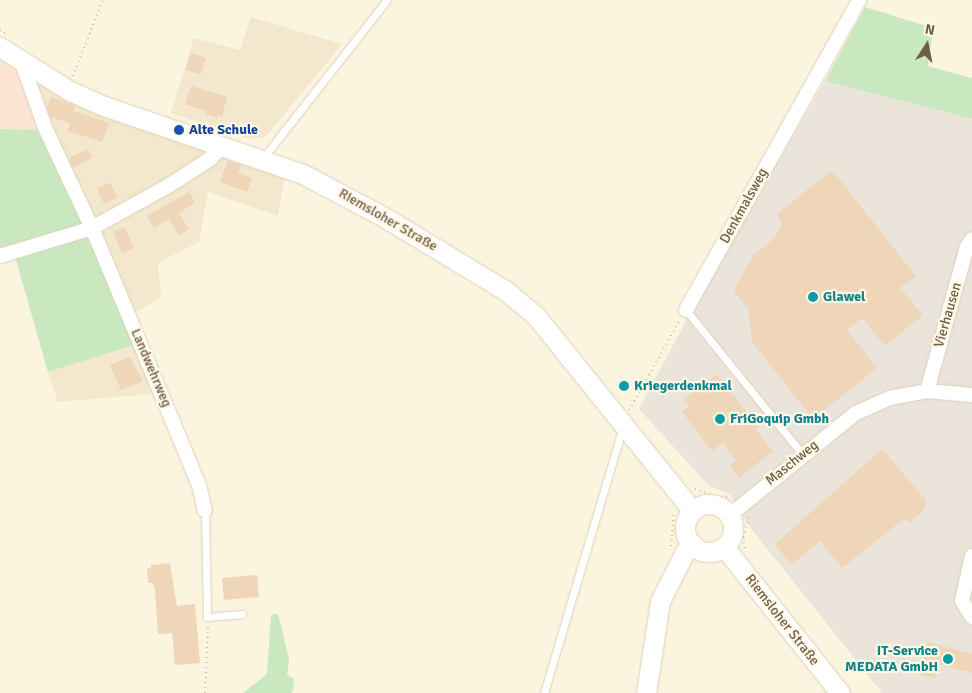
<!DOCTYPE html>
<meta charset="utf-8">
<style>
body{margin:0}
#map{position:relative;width:972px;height:693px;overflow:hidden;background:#fbf5e0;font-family:Signika,sans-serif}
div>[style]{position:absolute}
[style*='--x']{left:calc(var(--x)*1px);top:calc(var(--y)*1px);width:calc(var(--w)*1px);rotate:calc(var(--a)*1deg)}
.residential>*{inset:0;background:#f3e7ce}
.commercial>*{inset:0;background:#fce5d3}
.industrial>*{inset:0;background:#eae4db}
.green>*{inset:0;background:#cae8bf}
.building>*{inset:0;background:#f0d6b8}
.path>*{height:2px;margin-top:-1px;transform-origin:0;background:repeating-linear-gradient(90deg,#d4ba9c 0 1px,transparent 0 5px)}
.roads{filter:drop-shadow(0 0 1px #dfd1bc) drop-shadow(0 0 1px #dfd1bc)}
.lane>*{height:7px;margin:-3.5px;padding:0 3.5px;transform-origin:3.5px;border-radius:3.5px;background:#fff}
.street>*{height:14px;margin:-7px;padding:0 7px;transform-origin:7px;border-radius:7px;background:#fff}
.secondary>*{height:19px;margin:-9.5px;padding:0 9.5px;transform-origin:9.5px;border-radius:9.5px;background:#fff}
.secondary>.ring{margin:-9.5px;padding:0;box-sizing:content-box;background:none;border:19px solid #fff;border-radius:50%}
.dots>*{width:14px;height:14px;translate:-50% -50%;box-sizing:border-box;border:2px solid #fff8e5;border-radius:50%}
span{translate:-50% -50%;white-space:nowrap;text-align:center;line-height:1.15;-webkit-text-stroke:4.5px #fff8e5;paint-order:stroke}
.transit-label{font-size:14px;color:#164399;font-weight:700}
.left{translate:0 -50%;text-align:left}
.street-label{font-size:14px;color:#715d48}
.culture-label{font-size:14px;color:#0d838f;font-weight:700}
.right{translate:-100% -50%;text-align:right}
.north{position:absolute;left:902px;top:20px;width:50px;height:50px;-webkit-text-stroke:4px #fff8e5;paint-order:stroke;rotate:11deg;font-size:14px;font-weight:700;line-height:20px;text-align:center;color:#715d48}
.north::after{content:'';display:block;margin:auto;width:18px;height:22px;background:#715d48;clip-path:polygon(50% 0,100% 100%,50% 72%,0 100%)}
</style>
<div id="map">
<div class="residential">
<i style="clip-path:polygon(251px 17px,342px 44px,268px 134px,261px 138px,249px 139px,171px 113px,194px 38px,240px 50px)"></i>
<i style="clip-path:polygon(34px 82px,86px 109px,285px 174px,278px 216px,208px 192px,199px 242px,158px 263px,161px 298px,129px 315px)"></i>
<i style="clip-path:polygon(140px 343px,161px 393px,58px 402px,48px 372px)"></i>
</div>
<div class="commercial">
<i style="clip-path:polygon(0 59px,24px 76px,46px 130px,0 129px)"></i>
</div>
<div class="industrial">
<i style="clip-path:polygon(825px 81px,972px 119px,972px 693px,882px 693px,749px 526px,730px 494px,709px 486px,639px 409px,703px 289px)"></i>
</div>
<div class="green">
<i style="clip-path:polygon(865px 7px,933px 28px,928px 66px,972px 78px,972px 119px,825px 81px)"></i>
<i style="clip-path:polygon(0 129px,46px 130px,140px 343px,48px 372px,14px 253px,0 256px)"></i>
<i style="clip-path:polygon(278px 614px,289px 659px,287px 675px,293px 678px,294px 688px,291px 693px,243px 693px,267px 674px,271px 615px)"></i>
</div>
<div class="building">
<i style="clip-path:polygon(191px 53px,206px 58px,201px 74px,185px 70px)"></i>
<i style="clip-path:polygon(191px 86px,227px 97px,222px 116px,218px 115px,217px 118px,205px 114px,206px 111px,185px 104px)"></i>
<i style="clip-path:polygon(51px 97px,75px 106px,74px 111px,109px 123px,102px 142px,68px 131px,70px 123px,50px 117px,47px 108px)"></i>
<i style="clip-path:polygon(88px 149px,92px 158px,73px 167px,69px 158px)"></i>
<i style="clip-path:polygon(228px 160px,241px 165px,238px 173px,252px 178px,247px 192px,220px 182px)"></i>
<i style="clip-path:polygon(832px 170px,916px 276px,900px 288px,923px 315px,885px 346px,862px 318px,847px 330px,877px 368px,813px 419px,752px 342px,748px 309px,734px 291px,753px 255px,775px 238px,782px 224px,777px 214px)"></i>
<i style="clip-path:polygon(111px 183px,117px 198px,104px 204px,97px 188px)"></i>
<i style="clip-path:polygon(189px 192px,195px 203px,179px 213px,189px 229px,179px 235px,169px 219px,154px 228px,147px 216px)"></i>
<i style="clip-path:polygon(125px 227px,134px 248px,122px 253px,113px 232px)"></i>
<i style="clip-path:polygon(130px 357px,143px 381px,121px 390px,110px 365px)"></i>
<i style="clip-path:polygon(717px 374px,758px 426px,755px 429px,773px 451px,739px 478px,730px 465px,736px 460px,723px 443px,712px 451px,682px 412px,690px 406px,684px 399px)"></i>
<i style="clip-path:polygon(882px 449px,927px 501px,924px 510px,909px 523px,905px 518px,842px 568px,820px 541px,791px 565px,775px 544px)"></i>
<i style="clip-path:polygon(170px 563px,177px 606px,195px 604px,200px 663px,175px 665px,172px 633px,158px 634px,155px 591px,153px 583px,148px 583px,147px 569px,151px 568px,151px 565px)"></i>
<i style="clip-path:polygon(257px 575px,259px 597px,224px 600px,222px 578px)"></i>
<i style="clip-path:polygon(928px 642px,972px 654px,972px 673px,939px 664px,935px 679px,920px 674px)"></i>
</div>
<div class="path">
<i style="--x:0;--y:30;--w:6;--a:31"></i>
<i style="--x:73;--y:76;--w:82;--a:-68.5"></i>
<i style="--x:629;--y:410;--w:103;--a:-60.5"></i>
<i style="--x:695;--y:489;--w:22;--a:21"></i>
<i style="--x:716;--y:497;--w:15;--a:0"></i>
<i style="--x:671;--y:546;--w:35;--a:-85"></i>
<i style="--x:745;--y:548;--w:11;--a:-100"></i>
<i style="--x:743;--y:537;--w:22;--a:-74"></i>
<i style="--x:205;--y:693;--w:66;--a:-87.4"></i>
</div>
<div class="roads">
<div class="lane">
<i style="--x:263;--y:158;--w:201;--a:-51.9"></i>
<i style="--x:686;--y:310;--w:185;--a:51.1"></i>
<i style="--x:205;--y:510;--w:107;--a:88.9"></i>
<i style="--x:207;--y:617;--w:35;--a:-5"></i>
<i style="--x:544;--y:693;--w:277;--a:-73.5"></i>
</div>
<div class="street">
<i style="--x:22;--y:63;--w:71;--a:70.3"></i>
<i style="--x:46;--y:130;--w:108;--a:64.9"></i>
<i style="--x:92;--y:228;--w:278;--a:67.4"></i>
<i style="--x:199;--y:485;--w:26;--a:77"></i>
<i style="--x:0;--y:256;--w:96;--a:-16.9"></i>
<i style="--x:92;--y:228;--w:87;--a:-28.9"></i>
<i style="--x:168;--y:186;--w:50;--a:-32.7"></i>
<i style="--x:210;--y:159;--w:19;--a:-47"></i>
<i style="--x:686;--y:310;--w:355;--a:-60.8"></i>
<i style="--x:927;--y:391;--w:149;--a:-74.5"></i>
<i style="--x:967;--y:247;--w:9;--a:-58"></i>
<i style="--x:730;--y:515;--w:162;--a:-39"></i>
<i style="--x:856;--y:413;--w:36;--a:-24"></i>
<i style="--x:889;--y:398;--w:39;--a:-10"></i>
<i style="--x:927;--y:391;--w:45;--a:5.1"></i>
<i style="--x:972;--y:556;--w:46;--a:102.5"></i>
<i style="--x:962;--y:601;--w:19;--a:58"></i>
</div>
<div class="secondary">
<i style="--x:0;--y:47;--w:83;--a:32.2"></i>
<i style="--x:70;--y:91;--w:37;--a:24"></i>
<i style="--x:104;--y:106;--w:210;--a:18.9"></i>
<i style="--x:303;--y:174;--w:92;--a:28"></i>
<i style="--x:384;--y:217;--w:143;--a:31.2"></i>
<i style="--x:506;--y:291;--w:39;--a:40"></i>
<i style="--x:536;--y:316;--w:250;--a:51.2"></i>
<i class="ring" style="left:685px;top:504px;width:29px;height:29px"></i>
<i style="--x:724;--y:547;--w:186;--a:51.5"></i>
<i style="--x:646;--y:693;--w:93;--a:-81.3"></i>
<i style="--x:660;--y:601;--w:55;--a:-63"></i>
<i style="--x:685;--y:552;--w:11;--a:-49"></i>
</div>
</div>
<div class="dots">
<i style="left:179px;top:130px;background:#1a4fb4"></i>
<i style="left:813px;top:297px;background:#0f9aa8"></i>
<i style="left:624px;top:386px;background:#0f9aa8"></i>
<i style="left:720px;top:419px;background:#0f9aa8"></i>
<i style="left:948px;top:659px;background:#0f9aa8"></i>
</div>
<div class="transit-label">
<span class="left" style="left:189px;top:130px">Alte Schule</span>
</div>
<div class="street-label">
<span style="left:744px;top:206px;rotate:-61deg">Denkmalsweg</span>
<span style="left:388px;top:220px;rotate:30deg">Riemsloher Straße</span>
<span style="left:948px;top:315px;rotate:-74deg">Vierhausen</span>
<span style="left:151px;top:368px;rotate:67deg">Landwehrweg</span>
<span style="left:792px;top:463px;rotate:-39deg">Maschweg</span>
<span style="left:782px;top:620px;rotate:52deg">Riemsloher Straße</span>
</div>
<div class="culture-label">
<span class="left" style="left:823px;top:297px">Glawel</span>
<span class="left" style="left:634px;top:386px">Kriegerdenkmal</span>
<span class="left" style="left:730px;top:419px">FriGoquip Gmbh</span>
<span class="right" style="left:938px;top:659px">IT-Service<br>MEDATA GmbH</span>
</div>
<div class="north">N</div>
</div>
